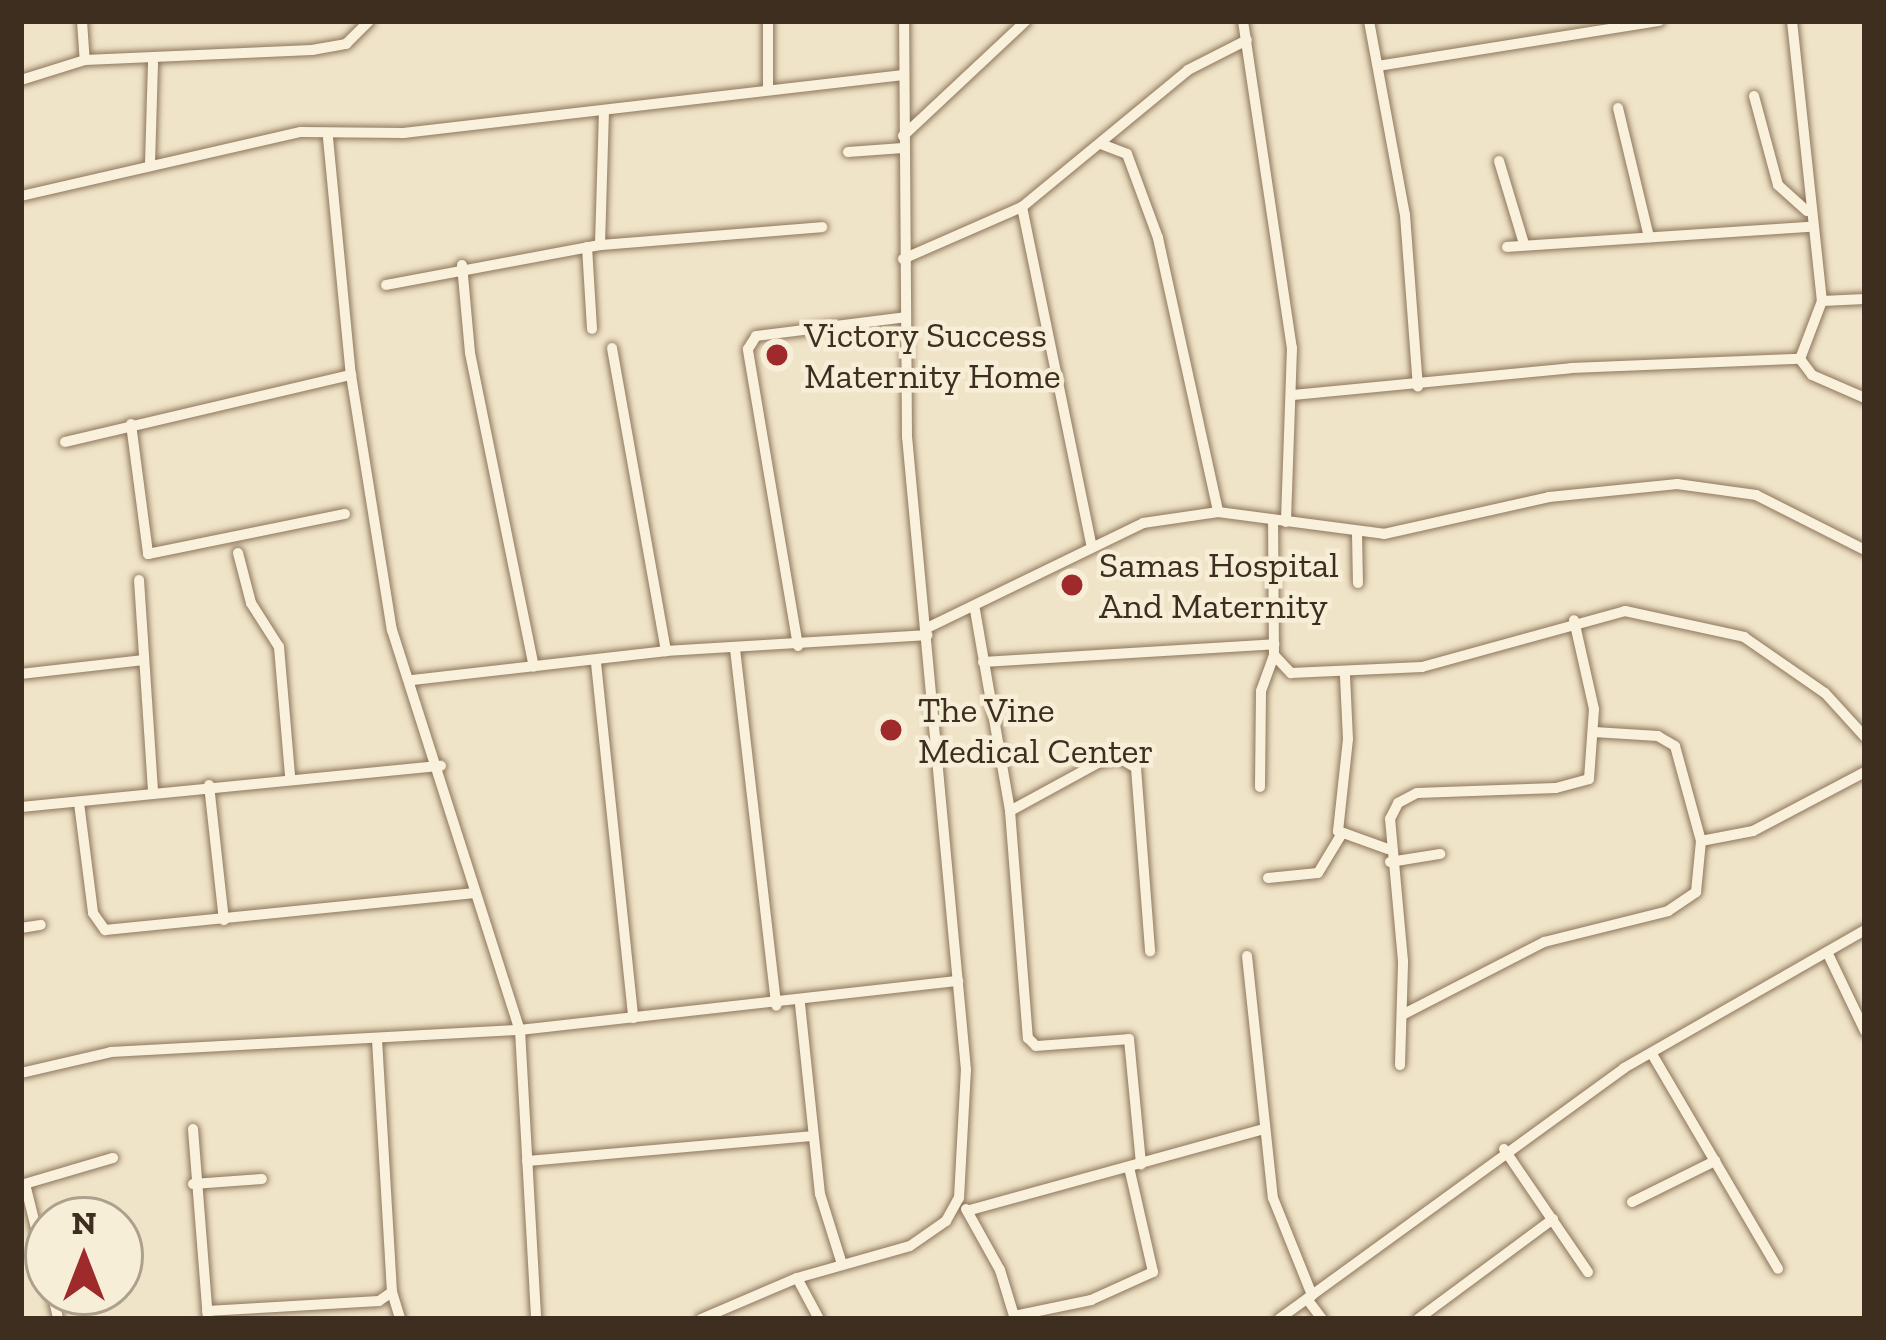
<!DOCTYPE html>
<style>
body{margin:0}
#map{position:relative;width:1886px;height:1340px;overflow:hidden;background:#f0e4c8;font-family:"Zilla Slab",serif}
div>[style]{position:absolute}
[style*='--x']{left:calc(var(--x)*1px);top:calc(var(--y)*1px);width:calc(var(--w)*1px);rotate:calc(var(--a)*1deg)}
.roads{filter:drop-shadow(0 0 3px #8d765c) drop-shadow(0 0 3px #8d765c)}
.street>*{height:10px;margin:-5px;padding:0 5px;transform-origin:5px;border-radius:5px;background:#faf1dc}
.dots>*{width:33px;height:33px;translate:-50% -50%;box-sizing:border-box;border:6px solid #f7eed8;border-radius:50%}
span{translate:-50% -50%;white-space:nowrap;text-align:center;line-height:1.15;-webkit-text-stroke:9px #f7eed8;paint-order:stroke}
.poi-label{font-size:36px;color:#3d2e20}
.left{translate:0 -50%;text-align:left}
.frame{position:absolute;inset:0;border:24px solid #3d2e20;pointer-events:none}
.north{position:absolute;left:24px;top:1196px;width:120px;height:120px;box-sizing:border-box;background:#f7eed8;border:3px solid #ada18e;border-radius:50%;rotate:0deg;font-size:33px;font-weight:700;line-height:48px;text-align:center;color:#3d2e20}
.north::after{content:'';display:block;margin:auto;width:42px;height:54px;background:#9e2a2b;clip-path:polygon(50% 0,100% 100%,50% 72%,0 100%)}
</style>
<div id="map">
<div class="roads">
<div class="street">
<i style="--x:82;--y:21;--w:39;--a:86"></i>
<i style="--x:768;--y:21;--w:67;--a:90"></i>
<i style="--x:1243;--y:21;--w:331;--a:81.5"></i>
<i style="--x:1292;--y:348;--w:174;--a:92"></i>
<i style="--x:1369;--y:21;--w:197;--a:79.5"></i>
<i style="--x:1405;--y:215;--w:172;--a:85.7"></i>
<i style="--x:1792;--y:21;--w:282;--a:83.9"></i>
<i style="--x:1822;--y:301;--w:62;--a:110.8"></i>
<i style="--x:1378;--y:66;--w:285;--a:-9.1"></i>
<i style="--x:21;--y:80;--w:67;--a:-17.4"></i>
<i style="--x:85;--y:60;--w:227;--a:-2.5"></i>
<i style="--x:312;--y:50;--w:35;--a:-10"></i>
<i style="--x:346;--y:44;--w:33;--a:-45"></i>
<i style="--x:1754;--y:96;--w:92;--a:74.9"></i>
<i style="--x:1778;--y:185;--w:39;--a:42"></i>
<i style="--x:1618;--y:108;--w:133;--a:76.5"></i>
<i style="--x:903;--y:136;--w:168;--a:-43.1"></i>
<i style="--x:328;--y:138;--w:238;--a:84.5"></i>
<i style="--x:351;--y:375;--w:258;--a:80.9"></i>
<i style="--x:392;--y:630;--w:420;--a:72.3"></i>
<i style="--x:520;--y:1030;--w:289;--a:86.8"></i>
<i style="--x:1101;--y:144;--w:28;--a:21"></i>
<i style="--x:1127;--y:154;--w:90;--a:69.7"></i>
<i style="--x:1158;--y:238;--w:280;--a:77.6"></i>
<i style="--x:848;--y:152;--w:55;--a:-4.2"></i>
<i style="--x:1499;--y:161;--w:87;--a:73.2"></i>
<i style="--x:150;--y:164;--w:101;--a:-88.3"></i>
<i style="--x:21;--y:196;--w:287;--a:-12.9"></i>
<i style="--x:301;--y:132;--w:103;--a:0.6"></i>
<i style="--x:404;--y:133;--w:502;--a:-6.63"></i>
<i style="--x:1022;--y:207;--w:344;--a:78.4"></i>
<i style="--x:600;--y:245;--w:135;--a:-88.3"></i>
<i style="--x:587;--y:247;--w:82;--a:86.5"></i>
<i style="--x:1507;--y:247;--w:303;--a:-3.8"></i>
<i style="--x:903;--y:259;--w:130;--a:-23.6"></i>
<i style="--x:1022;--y:207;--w:215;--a:-39.5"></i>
<i style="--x:1188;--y:70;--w:66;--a:-27"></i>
<i style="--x:462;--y:265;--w:88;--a:84.8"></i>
<i style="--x:470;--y:353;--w:320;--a:78.5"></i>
<i style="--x:386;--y:285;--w:218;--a:-10.6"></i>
<i style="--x:600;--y:245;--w:223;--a:-4.6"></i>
<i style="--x:1822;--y:301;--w:43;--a:-2.7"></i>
<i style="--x:612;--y:348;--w:308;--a:79.9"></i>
<i style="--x:1293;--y:395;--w:279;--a:-5.5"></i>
<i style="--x:1571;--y:368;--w:229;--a:-2.3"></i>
<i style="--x:1800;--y:359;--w:20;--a:53"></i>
<i style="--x:1812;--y:375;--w:58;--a:23.5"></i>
<i style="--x:131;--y:424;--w:131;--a:82.5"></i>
<i style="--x:148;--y:554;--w:201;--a:-11.5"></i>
<i style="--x:65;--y:442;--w:294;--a:-13.2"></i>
<i style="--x:1357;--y:533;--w:50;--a:88.9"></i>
<i style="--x:238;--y:553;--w:52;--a:75.4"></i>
<i style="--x:251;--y:603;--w:52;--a:57.5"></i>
<i style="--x:279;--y:647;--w:129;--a:85.1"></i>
<i style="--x:139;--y:580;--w:211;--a:86.2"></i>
<i style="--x:975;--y:610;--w:204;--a:80.1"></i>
<i style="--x:1010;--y:811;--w:228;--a:85.5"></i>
<i style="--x:1028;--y:1038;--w:11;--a:45"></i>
<i style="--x:1036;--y:1046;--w:93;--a:-4.3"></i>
<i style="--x:1129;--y:1039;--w:126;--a:84.5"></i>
<i style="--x:927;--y:628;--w:240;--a:-25.9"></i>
<i style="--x:1143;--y:523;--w:76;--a:-8.3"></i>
<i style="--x:1218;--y:512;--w:167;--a:7.5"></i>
<i style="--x:1384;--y:534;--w:169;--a:-12.6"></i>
<i style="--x:1549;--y:497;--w:129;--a:-5.8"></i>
<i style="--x:1677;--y:484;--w:80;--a:7.9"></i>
<i style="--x:1756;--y:495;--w:122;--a:26.8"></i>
<i style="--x:798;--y:646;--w:301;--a:-99.6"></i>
<i style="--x:748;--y:349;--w:15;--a:-58"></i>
<i style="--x:756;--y:336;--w:151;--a:-7.2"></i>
<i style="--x:735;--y:649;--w:359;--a:83.4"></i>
<i style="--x:1274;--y:655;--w:25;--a:47"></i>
<i style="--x:1291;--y:673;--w:131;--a:-2.6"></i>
<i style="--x:1422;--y:667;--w:211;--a:-15.4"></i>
<i style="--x:1625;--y:611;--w:122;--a:12.3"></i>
<i style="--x:1744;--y:637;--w:98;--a:34.7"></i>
<i style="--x:1825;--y:693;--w:59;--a:47.7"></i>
<i style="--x:983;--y:662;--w:292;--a:-3.5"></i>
<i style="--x:596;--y:663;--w:357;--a:84"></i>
<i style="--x:21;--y:674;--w:123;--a:-6.5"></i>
<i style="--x:1345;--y:676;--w:63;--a:87.3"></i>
<i style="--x:1348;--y:739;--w:93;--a:96.2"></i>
<i style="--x:1338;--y:831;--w:53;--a:19.8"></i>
<i style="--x:413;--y:680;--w:255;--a:-6.5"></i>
<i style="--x:666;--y:651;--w:262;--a:-3.5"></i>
<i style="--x:209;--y:785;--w:136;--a:83.7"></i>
<i style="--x:1260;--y:787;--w:96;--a:-89.4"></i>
<i style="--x:1261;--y:691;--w:38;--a:-70"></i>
<i style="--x:1274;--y:655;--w:135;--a:-90.4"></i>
<i style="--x:79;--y:803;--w:111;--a:82.7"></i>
<i style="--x:93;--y:913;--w:21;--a:55"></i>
<i style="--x:105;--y:930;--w:372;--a:-5.7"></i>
<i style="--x:21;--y:807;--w:422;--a:-5.6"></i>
<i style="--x:1010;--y:811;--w:102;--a:-28.6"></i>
<i style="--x:1100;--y:762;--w:19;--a:-12"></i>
<i style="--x:1119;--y:758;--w:20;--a:30"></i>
<i style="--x:1136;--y:768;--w:184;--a:85.6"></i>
<i style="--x:1701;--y:841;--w:53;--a:-10.9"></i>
<i style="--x:1753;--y:831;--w:127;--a:-27.8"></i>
<i style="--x:1390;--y:862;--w:51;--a:-9.1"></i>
<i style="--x:1268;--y:878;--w:50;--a:-5.7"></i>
<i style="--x:1318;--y:873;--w:44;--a:-58.8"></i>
<i style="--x:21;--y:928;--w:20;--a:-9"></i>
<i style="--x:1827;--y:952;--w:88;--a:64.3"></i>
<i style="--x:1247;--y:956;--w:243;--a:83.9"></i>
<i style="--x:1273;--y:1198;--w:105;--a:68.1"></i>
<i style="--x:800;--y:1004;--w:191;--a:84"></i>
<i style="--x:820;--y:1194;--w:73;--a:72.6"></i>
<i style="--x:1402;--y:1015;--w:160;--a:-27.2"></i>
<i style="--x:1544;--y:942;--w:128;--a:-14"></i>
<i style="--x:1668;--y:911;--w:34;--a:-34"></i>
<i style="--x:1696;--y:892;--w:51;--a:-84.4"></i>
<i style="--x:1701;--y:841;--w:98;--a:-105.3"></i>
<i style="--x:1675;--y:746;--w:20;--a:-150"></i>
<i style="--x:1658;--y:736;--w:64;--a:-176.4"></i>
<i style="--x:1652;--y:1054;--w:249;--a:59.6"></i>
<i style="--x:1400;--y:1065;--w:104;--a:-88.3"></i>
<i style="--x:1403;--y:961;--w:143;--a:-95.2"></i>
<i style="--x:1390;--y:819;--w:18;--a:-63"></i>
<i style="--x:1398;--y:803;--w:21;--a:-28"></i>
<i style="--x:1417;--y:793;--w:139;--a:-2.1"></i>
<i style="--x:1556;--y:788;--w:34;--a:-15"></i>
<i style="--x:1589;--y:779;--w:70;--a:-85.9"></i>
<i style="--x:1594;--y:709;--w:91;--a:-102.7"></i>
<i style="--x:21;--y:1073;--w:92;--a:-13.1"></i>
<i style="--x:111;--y:1052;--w:410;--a:-3.1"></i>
<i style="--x:520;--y:1030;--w:441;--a:-6.4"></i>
<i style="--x:193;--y:1129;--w:191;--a:85.5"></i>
<i style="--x:1504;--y:1149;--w:149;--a:55.7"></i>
<i style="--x:527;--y:1161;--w:286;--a:-5"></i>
<i style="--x:25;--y:1184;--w:95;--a:76"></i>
<i style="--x:193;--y:1184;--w:69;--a:-4.1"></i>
<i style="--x:21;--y:1185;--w:96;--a:-16.4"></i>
<i style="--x:1632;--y:1202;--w:93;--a:-26.3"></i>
<i style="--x:966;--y:1209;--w:70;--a:60.9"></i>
<i style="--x:1000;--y:1270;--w:51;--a:73"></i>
<i style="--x:970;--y:1210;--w:305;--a:-15.4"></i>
<i style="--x:797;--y:1278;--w:47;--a:61.8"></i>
<i style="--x:52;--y:1292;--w:28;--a:77"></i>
<i style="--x:392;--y:1292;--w:28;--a:73"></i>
<i style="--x:1307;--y:1299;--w:25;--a:53"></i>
<i style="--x:207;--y:1311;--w:172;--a:-3.3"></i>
<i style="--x:379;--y:1301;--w:16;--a:-35"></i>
<i style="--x:392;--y:1292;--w:251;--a:-93.4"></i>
<i style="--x:1014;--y:1316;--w:79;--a:-11.7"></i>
<i style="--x:1091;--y:1300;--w:68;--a:-24.3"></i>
<i style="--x:1153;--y:1272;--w:108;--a:-102.9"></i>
<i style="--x:701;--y:1319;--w:104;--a:-23.1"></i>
<i style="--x:797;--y:1278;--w:117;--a:-15.8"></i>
<i style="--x:910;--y:1246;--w:44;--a:-34.8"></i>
<i style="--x:946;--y:1221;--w:26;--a:-61"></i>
<i style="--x:959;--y:1198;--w:128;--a:-86.9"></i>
<i style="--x:966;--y:1070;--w:636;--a:-95.32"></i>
<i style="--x:907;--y:437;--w:416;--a:-90.4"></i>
<i style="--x:1279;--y:1319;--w:427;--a:-36"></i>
<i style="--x:1624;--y:1068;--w:278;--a:-29.8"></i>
<i style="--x:1418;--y:1319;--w:168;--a:-36.5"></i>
</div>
</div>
<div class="dots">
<i style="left:777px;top:355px;background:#9e2a2b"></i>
<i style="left:1072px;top:585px;background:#9e2a2b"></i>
<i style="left:891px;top:730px;background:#9e2a2b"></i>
</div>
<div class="poi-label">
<span class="left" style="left:804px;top:355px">Victory Success<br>Maternity Home</span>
<span class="left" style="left:1099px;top:585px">Samas Hospital<br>And Maternity</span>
<span class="left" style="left:918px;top:730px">The Vine<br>Medical Center</span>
</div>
<div class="frame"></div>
<div class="north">N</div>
</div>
